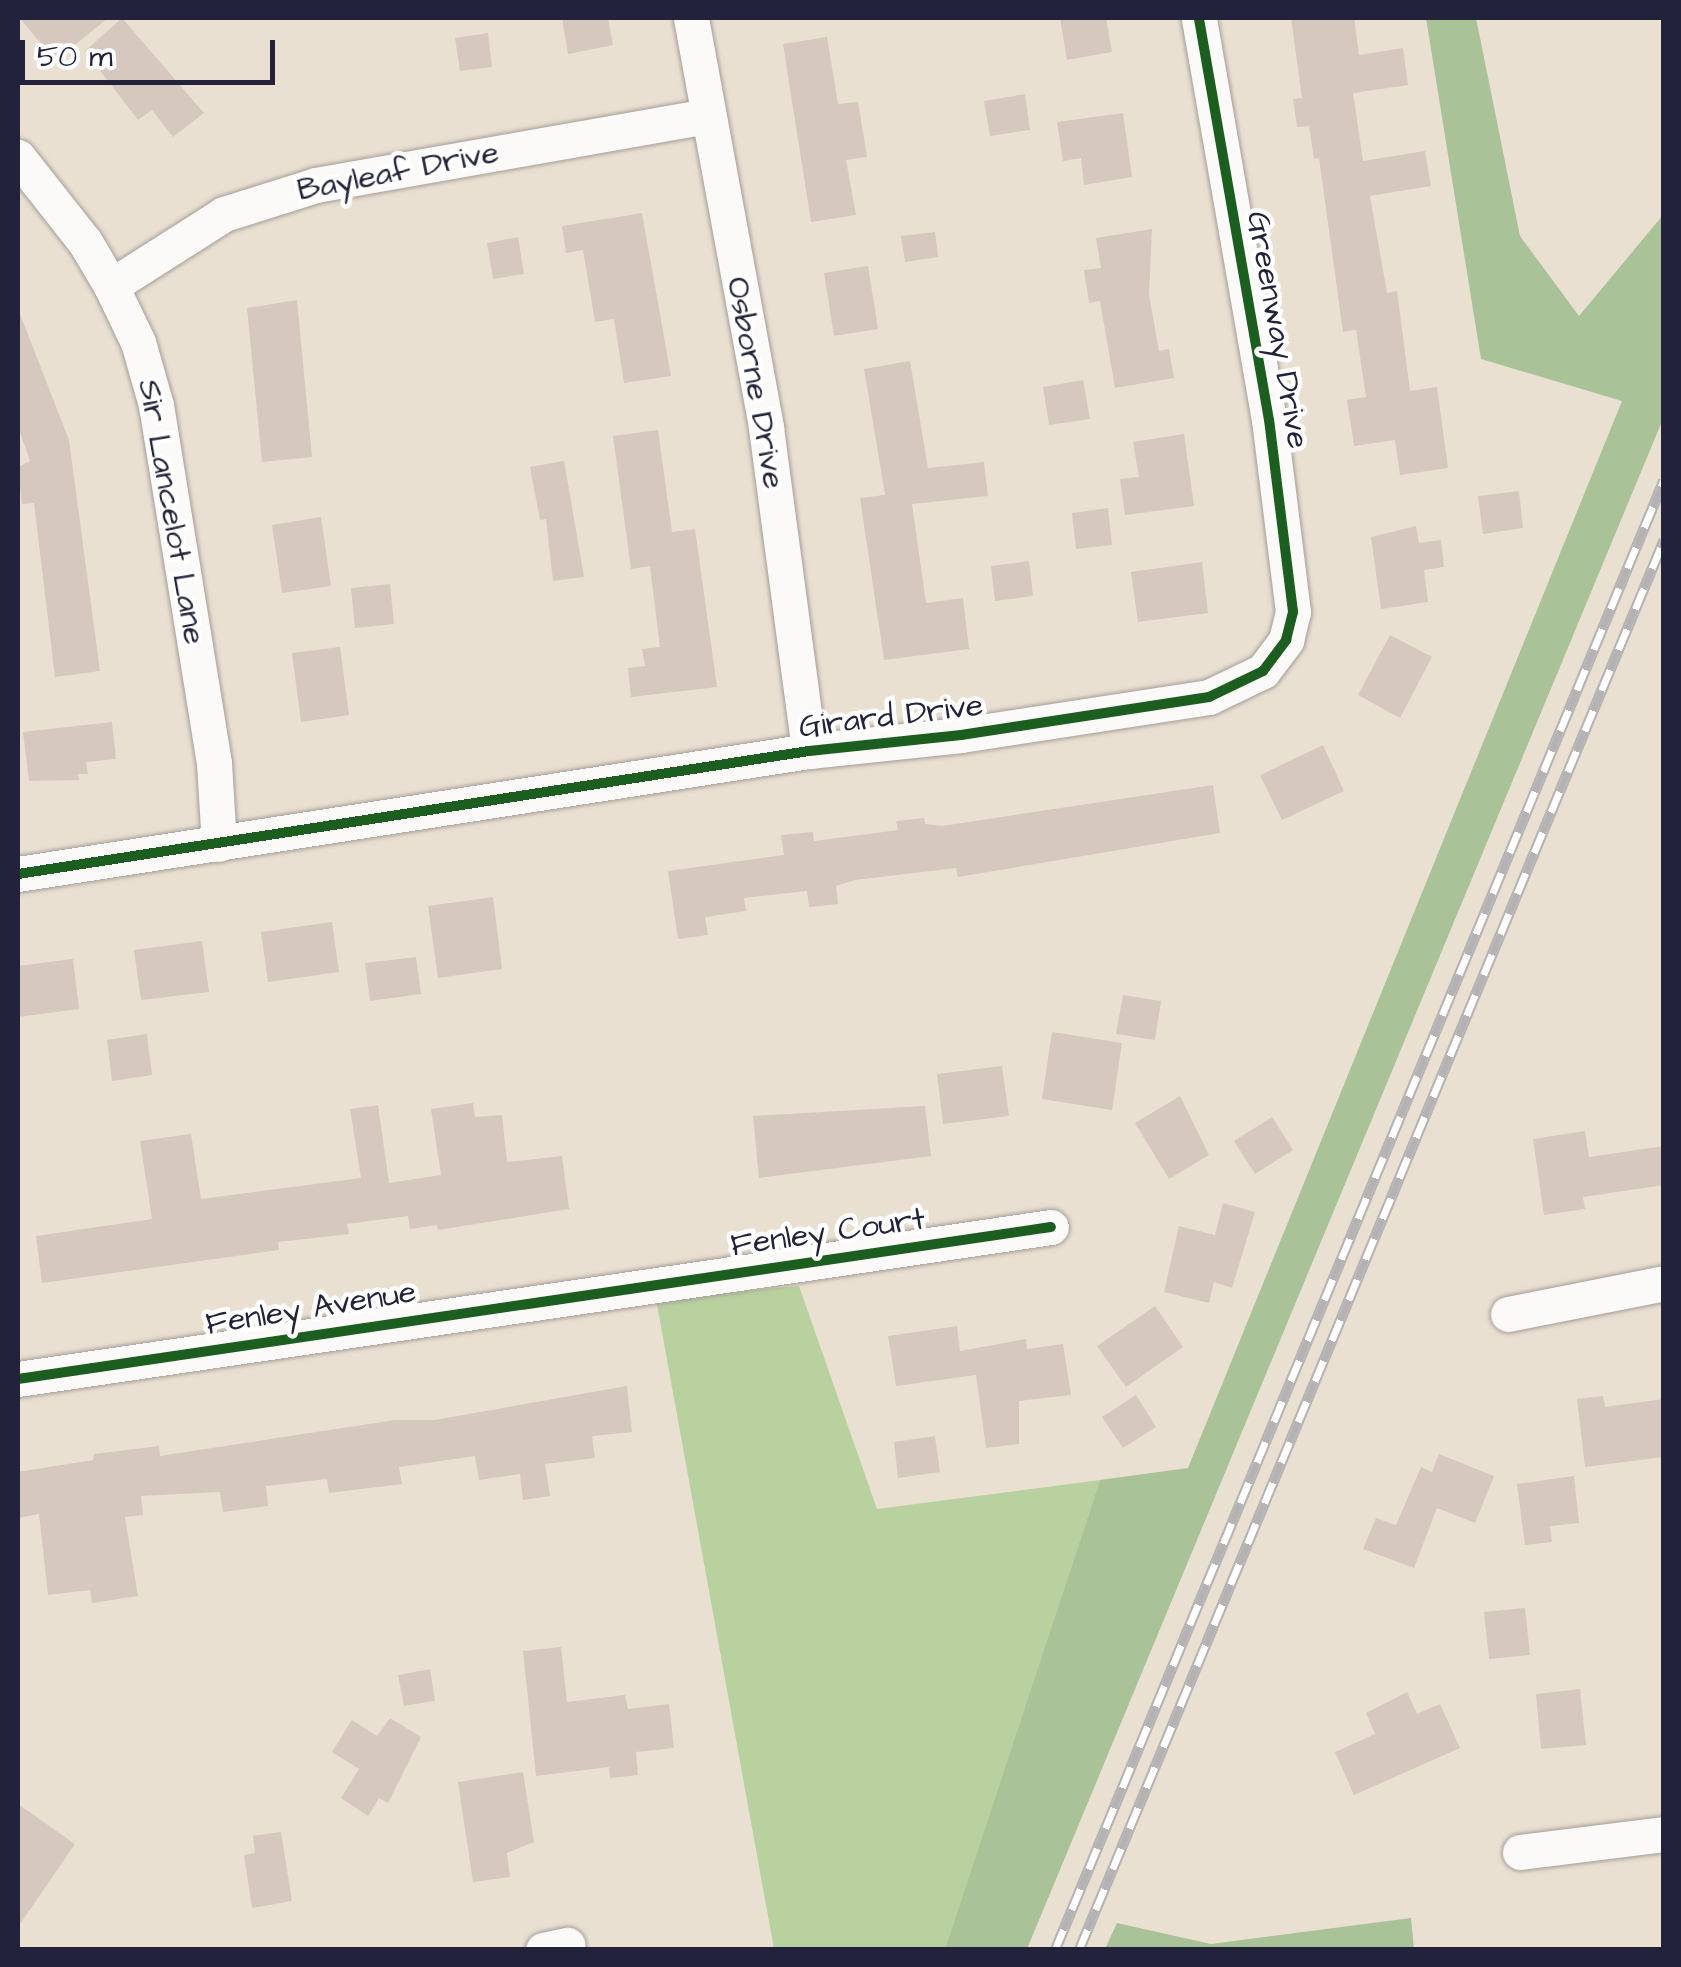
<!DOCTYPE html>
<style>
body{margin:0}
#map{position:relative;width:1681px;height:1967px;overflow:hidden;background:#eae0d2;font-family:"Architects Daughter",sans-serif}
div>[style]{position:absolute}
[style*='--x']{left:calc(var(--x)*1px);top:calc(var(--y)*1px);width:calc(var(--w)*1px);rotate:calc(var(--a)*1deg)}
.green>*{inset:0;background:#b8d19f}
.forest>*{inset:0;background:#a9c297}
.building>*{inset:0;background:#d6c7bf}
.roads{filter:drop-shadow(0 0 2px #a49d99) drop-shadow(0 0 2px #a49d99)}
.minor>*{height:35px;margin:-17.5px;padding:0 17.5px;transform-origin:17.5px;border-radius:17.5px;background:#fcfaf8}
.rail>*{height:11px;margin-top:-5.5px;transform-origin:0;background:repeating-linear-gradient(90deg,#fff 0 22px,#b4b2b3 0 44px);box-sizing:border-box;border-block:2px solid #b4b2b3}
.cycleway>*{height:10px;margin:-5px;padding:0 5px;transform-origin:5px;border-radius:5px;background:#1b5e20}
span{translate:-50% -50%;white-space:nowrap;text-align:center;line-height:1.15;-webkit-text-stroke:9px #fff;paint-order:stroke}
.street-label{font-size:32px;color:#22223b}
.frame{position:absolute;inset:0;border:20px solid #22223b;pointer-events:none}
.scale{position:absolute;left:20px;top:40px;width:255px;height:45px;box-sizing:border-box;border:5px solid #22223b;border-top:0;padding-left:12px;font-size:30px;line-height:35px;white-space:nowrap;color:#22223b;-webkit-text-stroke:8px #fff;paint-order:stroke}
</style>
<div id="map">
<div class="green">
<i style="clip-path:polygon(799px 1286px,877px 1509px,1100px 1480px,945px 1949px,774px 1949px,656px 1299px)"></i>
</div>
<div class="forest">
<i style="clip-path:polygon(1426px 18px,1476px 18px,1520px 236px,1579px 316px,1663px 215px,1663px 419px,1027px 1949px,945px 1949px,1100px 1480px,1188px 1468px,1622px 401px,1481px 359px)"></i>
<i style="clip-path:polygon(1411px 1918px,1414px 1949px,1105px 1949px,1117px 1923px,1211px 1944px)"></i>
</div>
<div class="building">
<i style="clip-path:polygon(20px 18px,108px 18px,55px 61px)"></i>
<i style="clip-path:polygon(122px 18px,204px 113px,173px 137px,152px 110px,138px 120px,85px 51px)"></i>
<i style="clip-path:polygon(562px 18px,608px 18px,613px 45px,568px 54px)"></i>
<i style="clip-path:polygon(1060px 18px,1106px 18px,1112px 52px,1067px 60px)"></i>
<i style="clip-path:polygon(1291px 18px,1354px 18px,1359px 55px,1403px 48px,1408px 85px,1353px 93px,1363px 161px,1425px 151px,1431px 186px,1370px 196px,1387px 293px,1397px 291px,1410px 391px,1437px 387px,1448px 468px,1400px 475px,1395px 440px,1354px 446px,1347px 400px,1366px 397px,1356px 330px,1343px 332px,1319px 158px,1314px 159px,1309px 126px,1297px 127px,1293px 99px,1302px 98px)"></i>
<i style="clip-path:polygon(488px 33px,492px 67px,460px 71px,455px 38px)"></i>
<i style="clip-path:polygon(827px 37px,838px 104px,858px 102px,867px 157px,846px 160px,856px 215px,811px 222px,783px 44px)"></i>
<i style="clip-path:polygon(1025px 94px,1030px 130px,990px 136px,984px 101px)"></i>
<i style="clip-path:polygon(1123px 113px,1132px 177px,1084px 185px,1081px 158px,1063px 161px,1057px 122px)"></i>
<i style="clip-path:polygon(642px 213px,671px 376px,624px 383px,614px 319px,595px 322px,583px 250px,566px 253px,562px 226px)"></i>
<i style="clip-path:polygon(1152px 229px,1149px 294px,1159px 351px,1169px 349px,1174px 378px,1115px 388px,1100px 301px,1089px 303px,1084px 270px,1101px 268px,1096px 238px)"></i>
<i style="clip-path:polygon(935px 232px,938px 257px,905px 262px,901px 236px)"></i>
<i style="clip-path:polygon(518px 237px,524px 274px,493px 279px,487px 243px)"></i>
<i style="clip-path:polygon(868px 266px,878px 329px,834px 336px,824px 273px)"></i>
<i style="clip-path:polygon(297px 300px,312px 457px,262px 462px,247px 308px)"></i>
<i style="clip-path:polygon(18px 309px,69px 440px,100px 671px,55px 677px,34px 503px,22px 504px,18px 467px,30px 461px,18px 426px)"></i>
<i style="clip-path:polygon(910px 361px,928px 468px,984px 462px,988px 496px,912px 504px,926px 603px,963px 598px,969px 649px,884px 660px,860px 498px,885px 495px,864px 369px)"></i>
<i style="clip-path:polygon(1083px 380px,1090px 419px,1049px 425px,1043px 387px)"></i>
<i style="clip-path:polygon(658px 430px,672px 532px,695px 529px,717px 687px,631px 697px,628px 668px,645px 666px,642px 649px,660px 647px,650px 566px,631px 569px,613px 436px)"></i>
<i style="clip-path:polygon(1184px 434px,1194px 506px,1125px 515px,1120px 479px,1139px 477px,1133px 442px)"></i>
<i style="clip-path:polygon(564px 461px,584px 577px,553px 581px,546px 519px,540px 520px,530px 467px)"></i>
<i style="clip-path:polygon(1519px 491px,1523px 528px,1483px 534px,1478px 496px)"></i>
<i style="clip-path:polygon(1108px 508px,1112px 545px,1076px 549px,1072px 513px)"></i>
<i style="clip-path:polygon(321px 517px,331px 586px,282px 593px,272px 525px)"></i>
<i style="clip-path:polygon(1416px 526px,1419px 543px,1441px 540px,1444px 567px,1424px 570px,1428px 602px,1381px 609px,1371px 537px)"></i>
<i style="clip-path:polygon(1029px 561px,1033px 596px,995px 601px,991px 566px)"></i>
<i style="clip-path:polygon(1202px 562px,1208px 613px,1138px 622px,1131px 572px)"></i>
<i style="clip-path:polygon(390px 584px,394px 624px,355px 628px,351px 588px)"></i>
<i style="clip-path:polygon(1390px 635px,1432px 657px,1400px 718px,1358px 695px)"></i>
<i style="clip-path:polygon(340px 647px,349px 715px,301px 722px,292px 653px)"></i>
<i style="clip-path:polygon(112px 722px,116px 759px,86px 762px,88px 774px,78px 774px,79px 780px,29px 781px,23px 732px)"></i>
<i style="clip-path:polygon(1323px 745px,1344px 791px,1282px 820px,1260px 775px)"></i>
<i style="clip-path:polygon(1213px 785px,1220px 833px,958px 877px,956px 868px,855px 880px,836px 886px,838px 904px,809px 907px,807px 891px,744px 898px,746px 911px,705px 917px,708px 935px,678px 939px,668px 871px,784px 855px,781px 835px,813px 832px,814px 841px,876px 833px,898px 830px,896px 821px,924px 818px,925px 824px,942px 826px)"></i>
<i style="clip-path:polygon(493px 897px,502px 969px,438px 978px,428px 906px)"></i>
<i style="clip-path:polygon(332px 922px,339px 972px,268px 982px,261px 932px)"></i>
<i style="clip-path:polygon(202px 941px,209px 992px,141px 1000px,134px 950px)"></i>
<i style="clip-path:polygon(416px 957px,421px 994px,370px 1001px,365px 963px)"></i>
<i style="clip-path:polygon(73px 959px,79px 1009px,18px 1017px,18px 966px)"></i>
<i style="clip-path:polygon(1123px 995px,1161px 1001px,1155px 1040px,1116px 1034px)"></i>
<i style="clip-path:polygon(1052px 1032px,1122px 1043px,1112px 1110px,1042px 1099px)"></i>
<i style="clip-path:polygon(147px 1034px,152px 1075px,112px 1081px,107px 1040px)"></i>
<i style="clip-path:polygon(1002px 1066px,1009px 1116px,943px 1124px,937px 1074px)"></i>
<i style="clip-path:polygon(1180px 1096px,1209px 1155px,1169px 1179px,1135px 1123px)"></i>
<i style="clip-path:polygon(473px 1103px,475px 1117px,502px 1115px,507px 1162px,562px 1156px,569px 1209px,438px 1230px,437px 1225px,410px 1229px,408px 1216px,347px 1224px,349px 1234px,278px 1242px,279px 1250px,42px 1283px,36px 1236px,152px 1219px,140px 1141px,191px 1134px,201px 1199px,361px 1178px,350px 1109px,378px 1105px,389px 1183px,441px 1175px,431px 1109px)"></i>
<i style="clip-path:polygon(925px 1106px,931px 1156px,759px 1178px,753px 1116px)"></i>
<i style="clip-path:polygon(1272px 1117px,1293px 1150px,1255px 1174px,1234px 1141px)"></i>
<i style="clip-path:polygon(1585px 1131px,1589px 1157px,1664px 1146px,1664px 1185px,1583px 1197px,1585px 1209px,1544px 1215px,1533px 1139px)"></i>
<i style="clip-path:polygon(1223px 1203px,1255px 1212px,1232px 1288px,1214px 1282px,1209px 1303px,1164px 1292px,1179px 1226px,1215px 1235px)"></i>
<i style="clip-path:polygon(1155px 1306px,1183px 1347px,1126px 1387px,1097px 1346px)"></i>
<i style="clip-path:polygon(957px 1326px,960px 1351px,1026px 1339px,1027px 1349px,1063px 1344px,1071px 1395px,1019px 1401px,1019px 1444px,986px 1448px,976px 1375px,896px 1386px,888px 1336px)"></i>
<i style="clip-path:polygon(627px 1386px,632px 1432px,592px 1436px,595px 1458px,545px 1464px,550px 1496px,523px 1500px,520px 1474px,479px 1480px,475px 1456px,399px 1467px,402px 1484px,329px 1493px,327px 1479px,266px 1486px,268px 1506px,223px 1512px,220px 1492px,141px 1496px,143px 1515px,125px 1517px,138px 1596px,92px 1603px,90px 1590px,48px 1595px,39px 1514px,18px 1518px,18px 1472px,93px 1460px,94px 1454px,159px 1446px,160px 1456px,395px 1420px,435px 1420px)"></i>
<i style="clip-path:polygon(1136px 1395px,1156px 1427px,1123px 1448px,1102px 1417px)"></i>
<i style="clip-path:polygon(1603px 1396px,1605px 1407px,1664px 1399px,1664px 1457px,1585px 1467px,1577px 1399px)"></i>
<i style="clip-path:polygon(935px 1436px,940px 1472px,898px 1478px,894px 1442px)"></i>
<i style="clip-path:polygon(1439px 1454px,1494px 1476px,1475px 1523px,1437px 1508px,1414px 1568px,1363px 1549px,1376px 1518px,1396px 1525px,1421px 1467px,1432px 1472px)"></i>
<i style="clip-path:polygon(1574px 1476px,1579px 1523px,1550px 1526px,1552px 1542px,1525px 1545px,1517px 1484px)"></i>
<i style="clip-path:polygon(1525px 1608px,1530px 1655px,1489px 1659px,1484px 1612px)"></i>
<i style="clip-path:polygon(561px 1647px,567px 1702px,625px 1695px,628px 1709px,669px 1704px,674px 1748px,636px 1752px,638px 1775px,610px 1778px,609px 1767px,536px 1776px,523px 1651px)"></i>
<i style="clip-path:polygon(430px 1669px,435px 1701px,404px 1706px,398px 1675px)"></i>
<i style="clip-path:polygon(1580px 1689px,1586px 1745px,1541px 1749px,1536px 1694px)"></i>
<i style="clip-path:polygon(1407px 1692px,1417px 1714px,1440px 1704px,1460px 1748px,1354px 1795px,1335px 1752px,1375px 1734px,1366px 1713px)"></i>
<i style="clip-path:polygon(390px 1718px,421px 1737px,388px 1803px,379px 1798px,368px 1816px,341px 1798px,359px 1769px,332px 1752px,352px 1720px,377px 1736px)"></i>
<i style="clip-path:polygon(523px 1772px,534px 1842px,507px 1853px,510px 1877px,473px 1882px,458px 1782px)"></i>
<i style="clip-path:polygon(18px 1804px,75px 1844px,18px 1927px)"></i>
<i style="clip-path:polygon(281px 1832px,292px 1901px,252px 1908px,244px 1855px,255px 1853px,253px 1836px)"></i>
</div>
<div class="roads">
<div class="minor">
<i style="--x:691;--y:18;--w:417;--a:79.6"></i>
<i style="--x:766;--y:428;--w:326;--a:82.4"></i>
<i style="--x:18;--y:157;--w:108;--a:51.8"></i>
<i style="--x:85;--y:242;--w:51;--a:59.4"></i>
<i style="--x:111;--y:286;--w:62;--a:64.3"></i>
<i style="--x:138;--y:342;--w:66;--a:74.1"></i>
<i style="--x:156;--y:405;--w:363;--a:80.8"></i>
<i style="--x:214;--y:763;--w:81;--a:86.5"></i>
<i style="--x:111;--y:286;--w:134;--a:-32.5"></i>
<i style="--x:224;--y:214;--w:96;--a:-17.5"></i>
<i style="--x:316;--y:185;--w:397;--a:-10"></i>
<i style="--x:18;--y:874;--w:801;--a:-8.84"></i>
<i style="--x:809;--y:751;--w:153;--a:-6"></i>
<i style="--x:961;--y:735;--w:251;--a:-8.7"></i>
<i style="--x:1209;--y:697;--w:60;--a:-25.7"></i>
<i style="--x:1263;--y:671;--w:39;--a:-53"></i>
<i style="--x:1286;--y:640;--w:29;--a:-76"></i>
<i style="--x:1293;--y:612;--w:193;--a:-97.1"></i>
<i style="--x:1269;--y:420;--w:408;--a:-99.9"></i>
<i style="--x:1508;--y:1314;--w:159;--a:-11.2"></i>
<i style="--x:18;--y:1379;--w:1044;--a:-8.37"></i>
<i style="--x:1520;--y:1852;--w:145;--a:-7.1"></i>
<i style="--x:543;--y:1950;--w:25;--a:-12"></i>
</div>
</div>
<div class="rail">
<i style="--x:1055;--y:1950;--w:1591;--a:-67.5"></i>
<i style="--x:1079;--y:1950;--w:1527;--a:-67.47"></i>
</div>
<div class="cycleway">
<i style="--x:18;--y:874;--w:801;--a:-8.84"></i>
<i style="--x:809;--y:751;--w:153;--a:-6"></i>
<i style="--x:961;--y:735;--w:251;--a:-8.7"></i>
<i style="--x:1209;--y:697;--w:60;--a:-25.7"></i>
<i style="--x:1263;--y:671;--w:39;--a:-53"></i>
<i style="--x:1286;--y:640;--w:29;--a:-76"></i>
<i style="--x:1293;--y:612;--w:193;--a:-97.1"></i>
<i style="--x:1269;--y:420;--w:408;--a:-99.9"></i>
<i style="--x:18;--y:1379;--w:1044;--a:-8.37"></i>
</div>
<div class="street-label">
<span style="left:398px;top:172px;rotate:-11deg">Bayleaf Drive</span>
<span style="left:1277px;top:330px;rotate:80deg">Greenway Drive</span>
<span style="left:755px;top:383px;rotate:80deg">Osborne Drive</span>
<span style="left:171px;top:512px;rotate:80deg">Sir Lancelot Lane</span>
<span style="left:891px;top:717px;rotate:-7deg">Girard Drive</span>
<span style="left:828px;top:1233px;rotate:-8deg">Fenley Court</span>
<span style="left:311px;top:1309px;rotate:-9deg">Fenley Avenue</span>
</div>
<div class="frame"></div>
<div class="scale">50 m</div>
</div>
